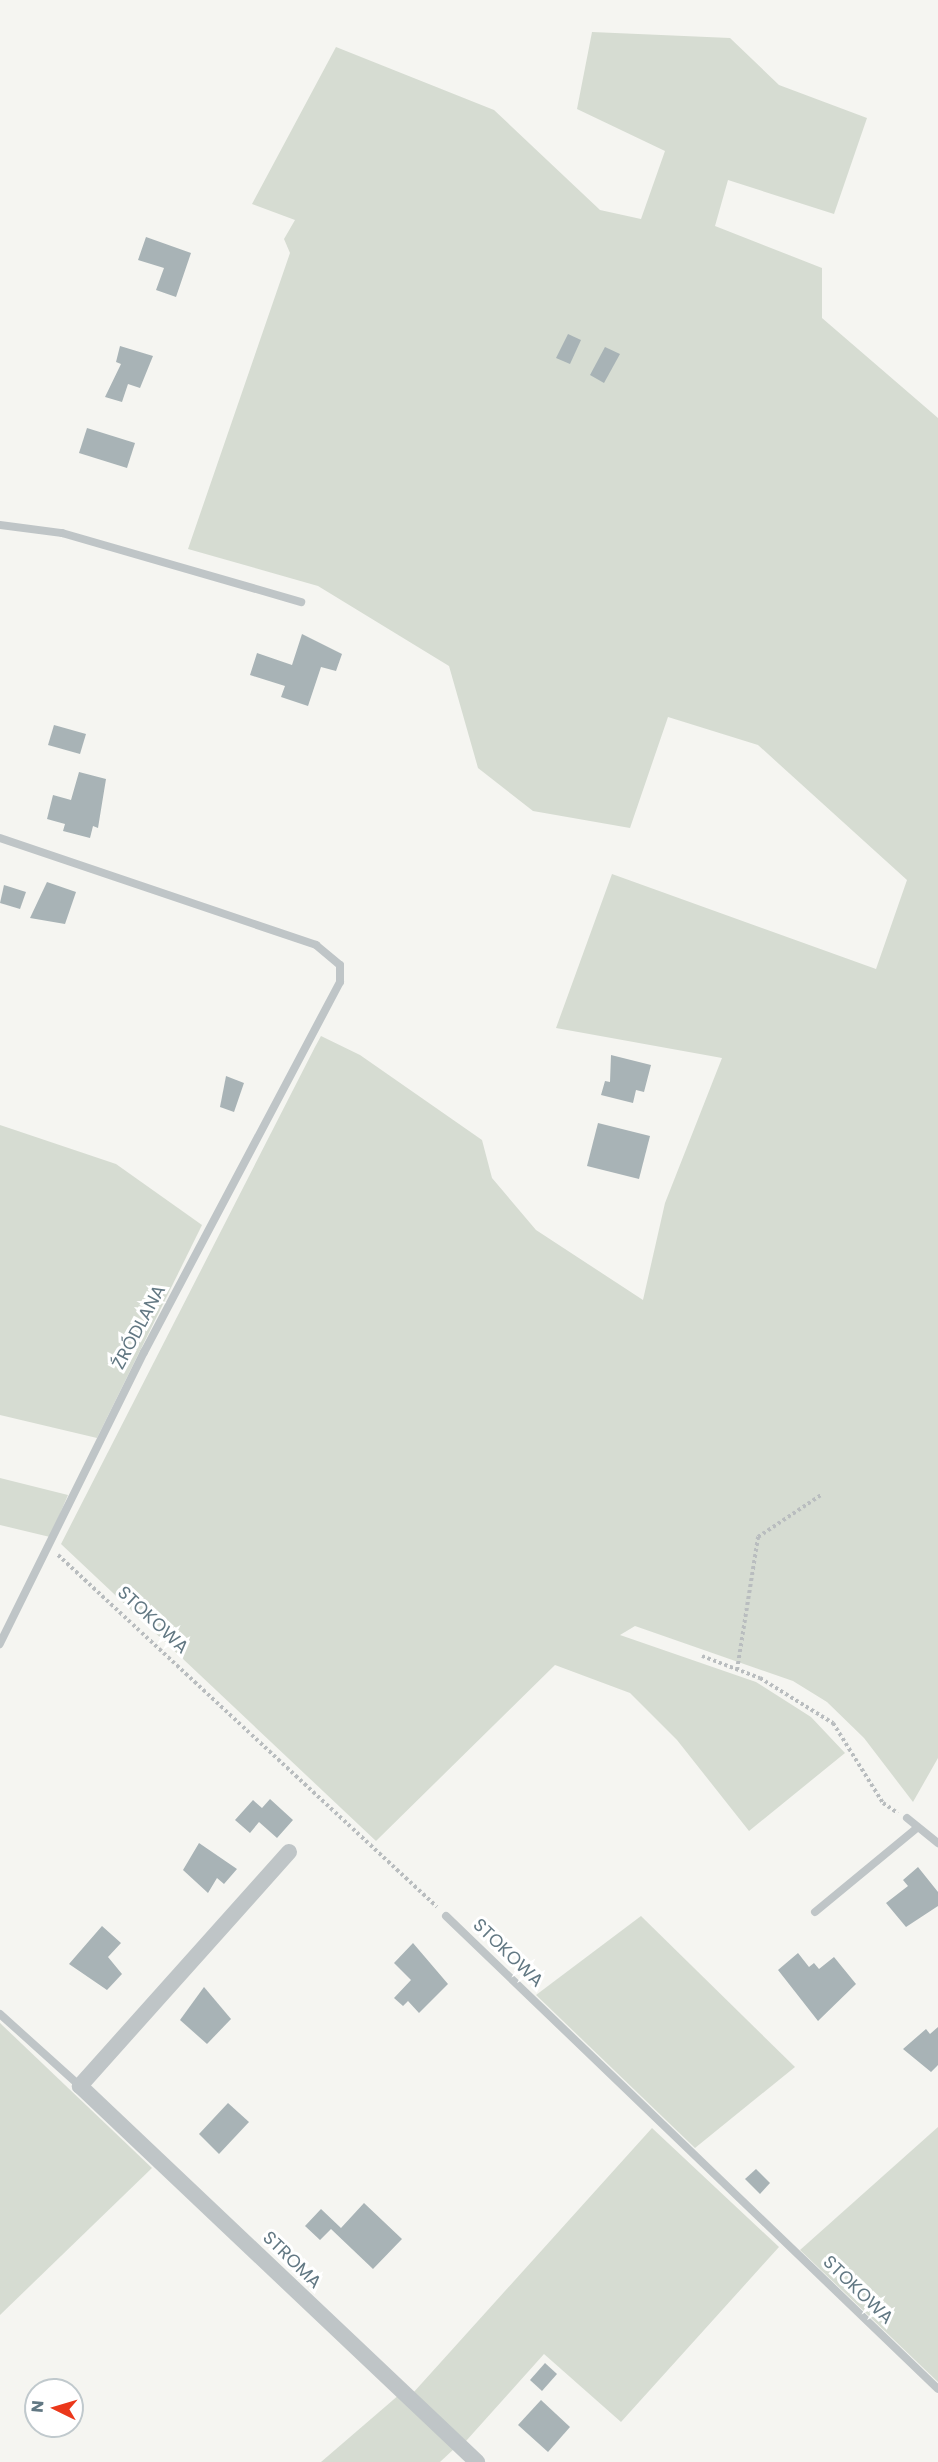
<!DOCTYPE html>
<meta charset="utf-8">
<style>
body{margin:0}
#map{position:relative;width:938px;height:2462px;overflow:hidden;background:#f5f5f1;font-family:Poppins,sans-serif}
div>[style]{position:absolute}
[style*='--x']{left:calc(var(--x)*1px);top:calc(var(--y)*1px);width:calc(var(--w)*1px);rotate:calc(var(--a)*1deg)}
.green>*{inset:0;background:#d6dcd2}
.building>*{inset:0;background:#a8b3b6}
.path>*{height:4px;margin-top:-2px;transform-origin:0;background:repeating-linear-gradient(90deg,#b9bdbf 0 3px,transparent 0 6px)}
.lane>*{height:8px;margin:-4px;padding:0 4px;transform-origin:4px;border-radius:4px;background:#bfc5c7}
.street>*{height:16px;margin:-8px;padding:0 8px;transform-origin:8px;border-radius:8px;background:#bfc5c7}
span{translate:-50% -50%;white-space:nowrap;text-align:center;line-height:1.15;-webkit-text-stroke:6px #fff;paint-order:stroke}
.street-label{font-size:18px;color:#627883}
.north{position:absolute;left:24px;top:2378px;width:60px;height:60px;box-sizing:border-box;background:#fff;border:2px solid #c0c9cd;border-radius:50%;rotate:275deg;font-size:16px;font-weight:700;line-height:24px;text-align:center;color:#627883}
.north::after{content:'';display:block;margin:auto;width:21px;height:27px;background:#eb381b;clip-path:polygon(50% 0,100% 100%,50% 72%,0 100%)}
</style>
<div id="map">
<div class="green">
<i style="clip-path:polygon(592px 32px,730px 38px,779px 85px,867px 118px,834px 214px,728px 180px,715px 226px,822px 268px,822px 318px,938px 418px,938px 1758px,913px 1802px,864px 1738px,827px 1702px,793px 1681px,635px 1626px,620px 1635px,756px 1682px,811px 1717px,845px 1753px,749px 1831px,677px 1740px,630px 1693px,555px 1665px,376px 1841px,61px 1544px,315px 1047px,321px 1036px,360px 1055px,482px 1140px,492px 1178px,536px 1230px,643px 1300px,665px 1203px,722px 1058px,556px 1028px,612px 874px,876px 969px,907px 880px,758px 745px,668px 717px,630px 828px,533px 811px,478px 768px,449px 666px,318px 586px,188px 549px,290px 253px,284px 239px,295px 220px,252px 204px,336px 47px,494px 110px,600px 210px,641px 219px,665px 151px,577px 109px)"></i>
<i style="clip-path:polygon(0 1125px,116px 1164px,202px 1225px,97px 1438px,0 1415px)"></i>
<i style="clip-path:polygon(0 1478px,68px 1495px,50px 1537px,0 1525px)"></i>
<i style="clip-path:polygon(641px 1916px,795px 2067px,695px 2148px,536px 1995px)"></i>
<i style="clip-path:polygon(0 2023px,152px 2168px,0 2315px)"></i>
<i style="clip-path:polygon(938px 2127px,938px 2382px,800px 2250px)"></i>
<i style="clip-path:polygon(652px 2128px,779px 2247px,621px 2422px,544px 2354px,466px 2441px,413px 2393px)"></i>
<i style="clip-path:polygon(400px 2394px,455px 2448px,440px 2462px,321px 2462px)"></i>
</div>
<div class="building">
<i style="clip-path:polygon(146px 237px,191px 253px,176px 297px,156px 290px,164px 268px,138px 260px)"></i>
<i style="clip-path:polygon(568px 334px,581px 340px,570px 364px,556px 358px)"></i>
<i style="clip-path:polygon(120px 346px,153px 356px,140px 388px,128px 384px,122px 402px,105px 397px,121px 364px,116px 362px)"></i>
<i style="clip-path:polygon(605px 347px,620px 354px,604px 383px,590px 375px)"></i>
<i style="clip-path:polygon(87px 428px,135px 443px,127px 468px,79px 453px)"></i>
<i style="clip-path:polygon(302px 634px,342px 654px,336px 671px,321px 667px,308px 706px,281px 697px,285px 686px,250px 675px,257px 653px,292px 665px)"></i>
<i style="clip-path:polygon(54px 725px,86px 734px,80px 754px,48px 745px)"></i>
<i style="clip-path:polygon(79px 772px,106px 779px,98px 828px,93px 826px,90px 838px,63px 831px,65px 824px,47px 819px,53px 795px,71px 800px)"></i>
<i style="clip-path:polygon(47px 882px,76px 892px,65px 924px,30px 918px)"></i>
<i style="clip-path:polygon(4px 885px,26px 892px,20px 909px,0 903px)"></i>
<i style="clip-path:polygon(611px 1055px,651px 1065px,644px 1092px,636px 1090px,633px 1103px,601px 1095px,605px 1081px,610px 1082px)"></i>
<i style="clip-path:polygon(226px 1076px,244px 1083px,234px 1112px,220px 1107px)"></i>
<i style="clip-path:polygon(598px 1123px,650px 1136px,639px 1179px,587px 1166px)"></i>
<i style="clip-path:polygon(270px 1799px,293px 1820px,277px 1838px,259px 1822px,250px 1833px,235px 1820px,253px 1800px,262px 1808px)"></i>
<i style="clip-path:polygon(199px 1843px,237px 1869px,224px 1884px,217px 1878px,208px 1893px,183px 1870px)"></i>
<i style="clip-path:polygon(918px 1867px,938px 1892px,938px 1906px,906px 1927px,886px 1903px,908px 1886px,903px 1880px)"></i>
<i style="clip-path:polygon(102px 1926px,121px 1943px,108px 1957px,122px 1974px,107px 1990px,69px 1964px)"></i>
<i style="clip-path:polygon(413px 1943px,448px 1984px,419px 2013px,408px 2001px,403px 2006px,394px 1998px,411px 1980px,394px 1963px)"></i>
<i style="clip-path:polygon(798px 1953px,809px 1967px,814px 1963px,819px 1969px,834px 1957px,856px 1984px,818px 2021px,778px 1970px)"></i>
<i style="clip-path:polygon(204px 1987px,231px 2019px,207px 2044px,180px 2020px)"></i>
<i style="clip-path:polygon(938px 2027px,938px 2065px,931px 2072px,903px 2049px,926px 2029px,930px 2034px)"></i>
<i style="clip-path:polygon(228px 2103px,249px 2122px,219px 2154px,199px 2134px)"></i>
<i style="clip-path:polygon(756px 2169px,770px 2183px,760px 2194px,745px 2179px)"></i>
<i style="clip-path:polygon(364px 2203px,402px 2239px,373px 2269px,331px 2229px,320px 2240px,305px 2226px,321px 2209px,341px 2228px)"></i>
<i style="clip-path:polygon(545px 2363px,557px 2374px,542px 2391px,530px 2380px)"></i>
<i style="clip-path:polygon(541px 2400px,570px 2427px,548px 2452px,518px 2425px)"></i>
</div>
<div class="path">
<i style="--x:58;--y:1555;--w:517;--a:42.88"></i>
<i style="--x:702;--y:1656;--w:62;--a:20.8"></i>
<i style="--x:760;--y:1678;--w:86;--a:31.7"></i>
<i style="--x:833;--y:1723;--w:94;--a:58"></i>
<i style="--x:883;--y:1803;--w:18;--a:34"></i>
<i style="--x:737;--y:1670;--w:135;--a:-81"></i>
<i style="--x:758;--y:1537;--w:76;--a:-33.7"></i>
</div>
<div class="lane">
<i style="--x:0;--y:525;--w:63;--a:7.4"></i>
<i style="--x:62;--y:533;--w:249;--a:16.1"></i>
<i style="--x:0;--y:838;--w:334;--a:18.7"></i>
<i style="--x:316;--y:945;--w:31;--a:40"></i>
<i style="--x:340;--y:965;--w:17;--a:90"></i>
<i style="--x:340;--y:982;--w:419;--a:117.9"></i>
<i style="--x:144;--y:1352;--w:326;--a:116.3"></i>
<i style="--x:907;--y:1818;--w:40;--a:39"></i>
<i style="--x:815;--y:1912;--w:132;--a:-39.5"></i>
<i style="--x:446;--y:1916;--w:682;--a:43.87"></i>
<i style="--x:0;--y:2014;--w:108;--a:42"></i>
</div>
<div class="street">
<i style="--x:289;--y:1852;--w:314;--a:131.8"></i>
<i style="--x:80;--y:2086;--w:547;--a:43.44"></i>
</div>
<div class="street-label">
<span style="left:139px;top:1327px;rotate:-62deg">ŹRÓDLANA</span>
<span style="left:153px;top:1620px;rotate:43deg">STOKOWA</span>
<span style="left:508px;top:1953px;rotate:44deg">STOKOWA</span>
<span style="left:292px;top:2260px;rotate:44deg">STROMA</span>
<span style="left:858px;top:2290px;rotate:44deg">STOKOWA</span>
</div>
<div class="north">N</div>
</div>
